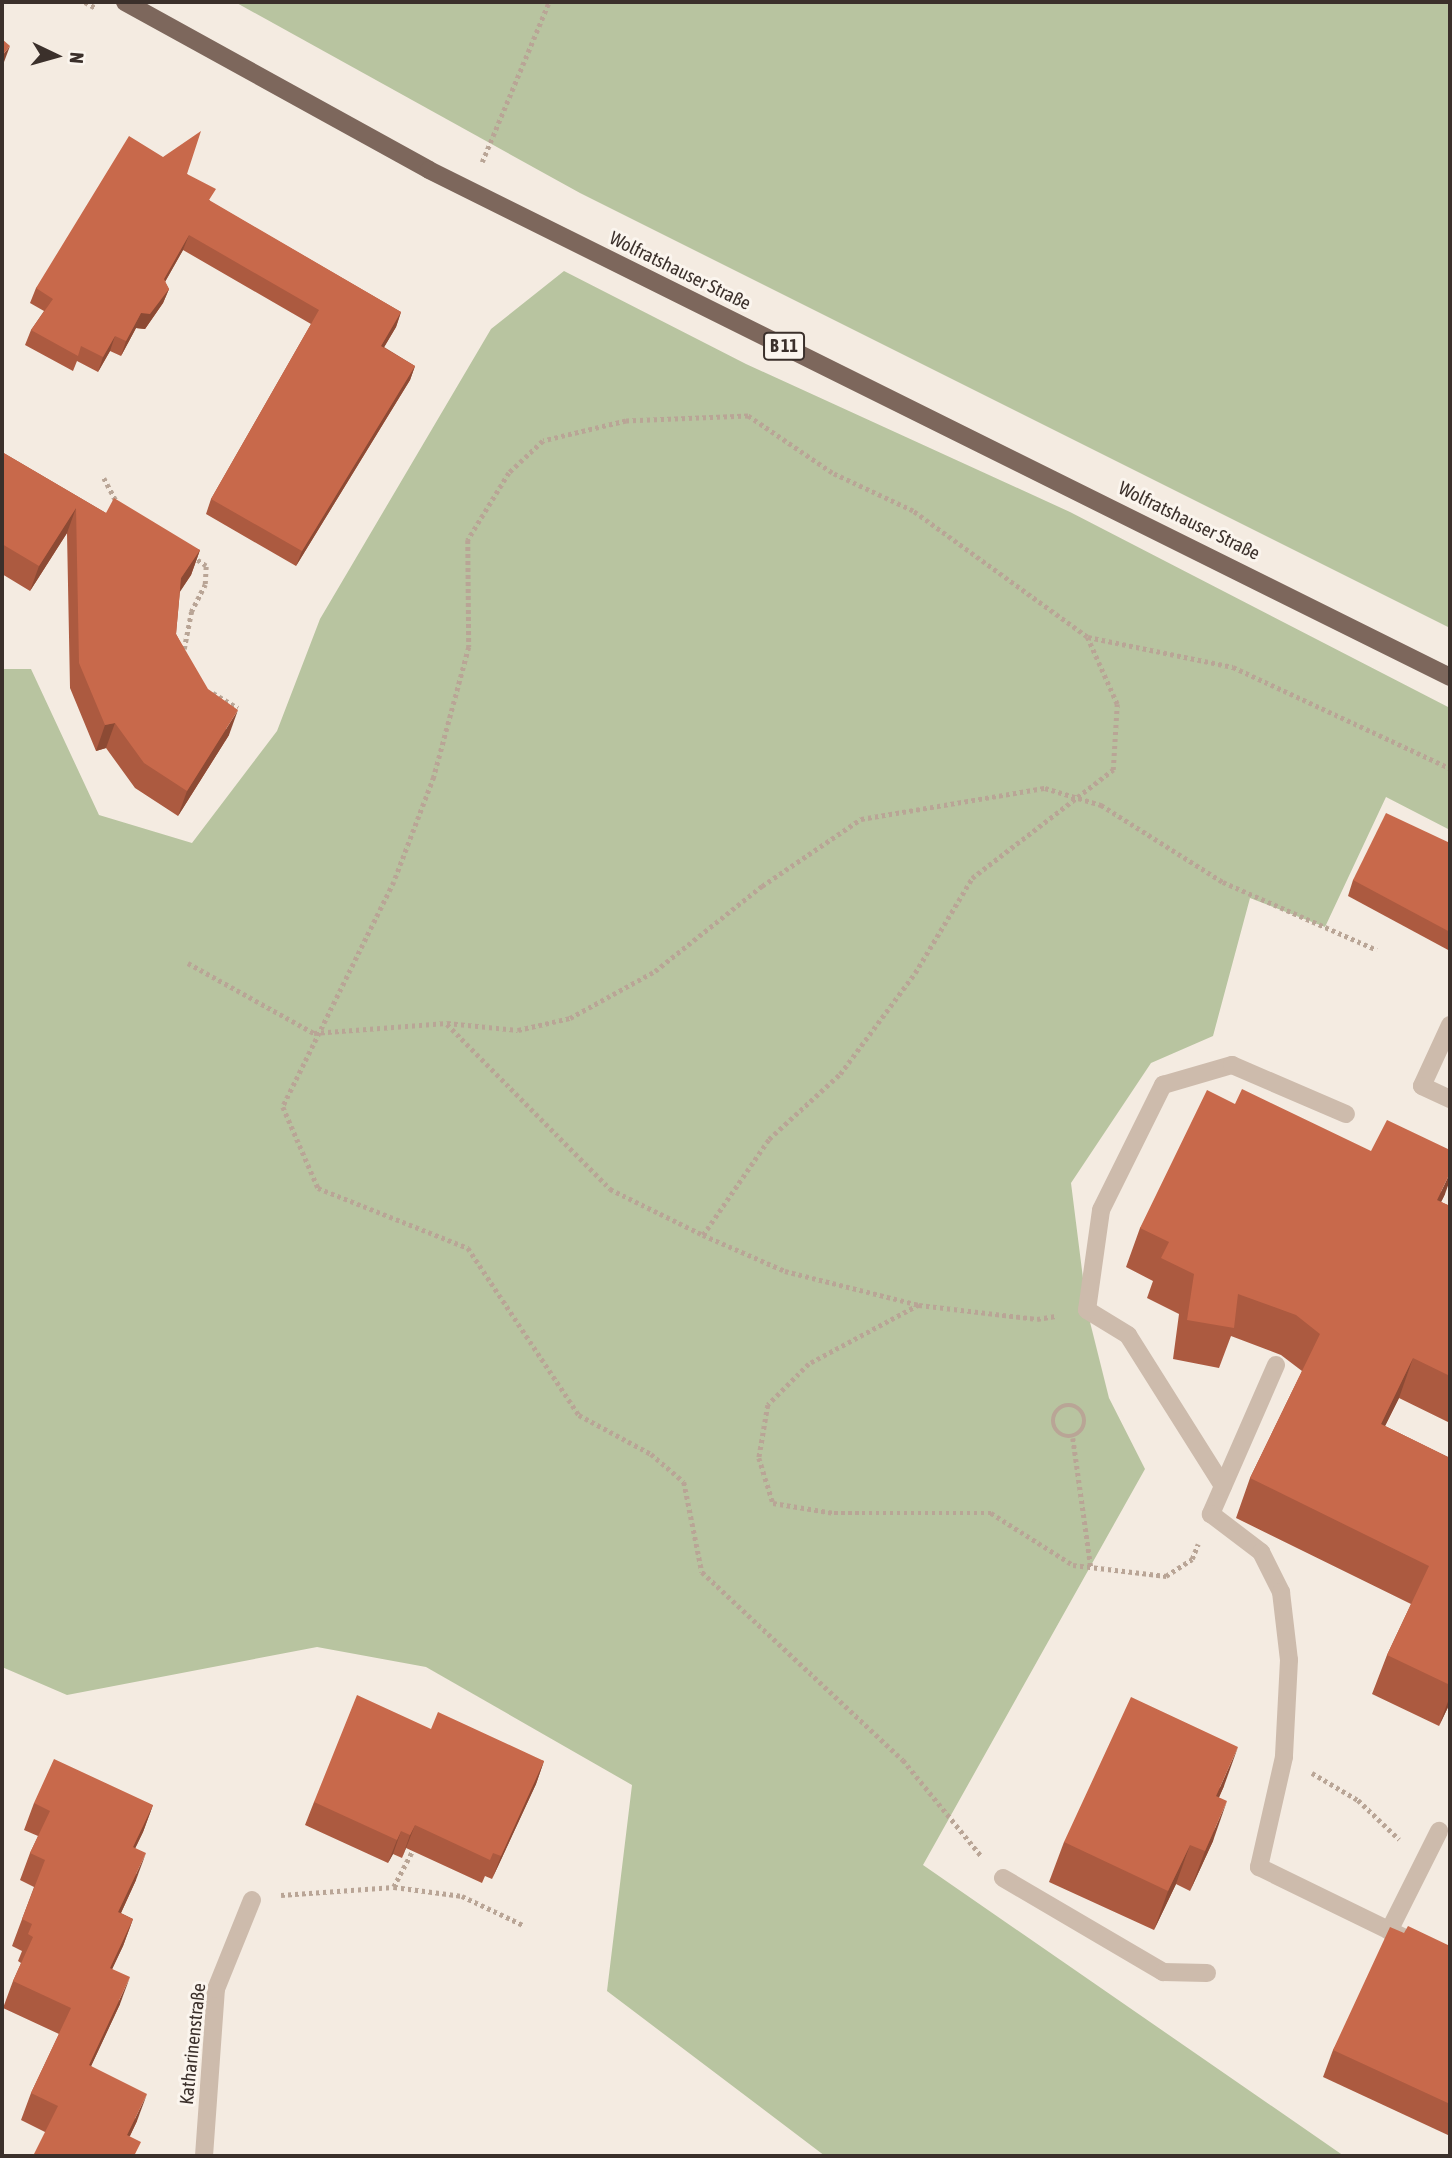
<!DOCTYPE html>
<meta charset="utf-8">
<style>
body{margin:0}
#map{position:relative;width:1452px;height:2158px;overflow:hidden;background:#f4ebe1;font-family:"Asap Condensed",sans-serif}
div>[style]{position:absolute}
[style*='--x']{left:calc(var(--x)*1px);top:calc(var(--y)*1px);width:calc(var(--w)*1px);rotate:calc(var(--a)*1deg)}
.green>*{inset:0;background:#b8c4a0}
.path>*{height:4.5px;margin-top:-2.25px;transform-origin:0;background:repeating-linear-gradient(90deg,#b9a596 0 3.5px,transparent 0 7px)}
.path>.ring{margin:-2.25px;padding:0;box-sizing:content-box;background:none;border:4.5px solid #b9a596;border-radius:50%}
.minor>*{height:18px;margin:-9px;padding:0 9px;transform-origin:9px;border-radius:9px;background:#cdbbac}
.major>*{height:18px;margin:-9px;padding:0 9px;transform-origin:9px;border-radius:9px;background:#7d675c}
.wall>*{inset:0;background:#ac5a40}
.shaded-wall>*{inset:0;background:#8c4a34}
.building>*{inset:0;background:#c8694b}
span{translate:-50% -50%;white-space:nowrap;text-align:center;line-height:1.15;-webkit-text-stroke:6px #fbf5ee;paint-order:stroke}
.shield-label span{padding:2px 5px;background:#fbf5ee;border:2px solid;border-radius:5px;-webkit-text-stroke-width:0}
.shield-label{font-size:18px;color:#3b302b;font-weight:700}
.street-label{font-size:19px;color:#3b302b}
.frame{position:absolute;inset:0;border:4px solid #3b302b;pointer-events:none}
.north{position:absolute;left:21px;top:21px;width:70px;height:70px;-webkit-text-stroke:5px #fbf5ee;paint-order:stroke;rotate:95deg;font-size:19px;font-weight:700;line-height:28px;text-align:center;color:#3b302b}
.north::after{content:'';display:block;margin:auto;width:24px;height:32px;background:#3b302b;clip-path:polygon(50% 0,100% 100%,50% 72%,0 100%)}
</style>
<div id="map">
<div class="green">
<i style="clip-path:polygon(235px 2px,1450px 2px,1450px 628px,580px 193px)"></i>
<i style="clip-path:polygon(564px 271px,746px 364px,1070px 512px,1450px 708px,1450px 830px,1386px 797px,1325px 927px,1250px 898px,1213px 1036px,1151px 1063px,1071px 1183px,1087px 1310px,1109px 1398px,1145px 1469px,923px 1865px,1344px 2156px,825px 2156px,607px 1991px,632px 1785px,426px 1667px,317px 1647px,67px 1695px,2px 1667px,2px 669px,31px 669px,99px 815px,192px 843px,277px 731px,320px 619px,491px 329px)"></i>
</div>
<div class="path">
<i style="--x:85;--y:2;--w:13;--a:29"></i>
<i style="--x:482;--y:162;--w:173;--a:-67.3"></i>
<i style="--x:104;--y:478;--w:27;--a:62"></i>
<i style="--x:1088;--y:637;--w:148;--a:11.7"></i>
<i style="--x:1233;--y:667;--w:239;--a:25"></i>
<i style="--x:184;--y:649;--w:38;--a:-79"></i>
<i style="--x:191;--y:612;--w:31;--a:-63"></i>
<i style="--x:205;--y:584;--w:18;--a:-87"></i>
<i style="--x:206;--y:566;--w:14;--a:-146"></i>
<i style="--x:213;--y:693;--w:29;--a:31"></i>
<i style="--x:188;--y:963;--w:144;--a:29.1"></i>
<i style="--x:314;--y:1033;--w:133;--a:-4.3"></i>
<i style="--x:447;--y:1023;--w:71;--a:5.6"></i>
<i style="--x:518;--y:1030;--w:53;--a:-13"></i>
<i style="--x:570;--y:1018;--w:97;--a:-28.9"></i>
<i style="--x:655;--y:971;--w:137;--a:-38.5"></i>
<i style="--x:762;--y:886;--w:120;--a:-34.1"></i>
<i style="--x:861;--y:819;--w:187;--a:-9.6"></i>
<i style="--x:1045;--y:788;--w:59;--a:16.9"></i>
<i style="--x:1101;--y:805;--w:144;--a:32.3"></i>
<i style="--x:1223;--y:882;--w:168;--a:23.8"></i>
<i style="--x:447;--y:1024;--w:232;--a:45.3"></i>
<i style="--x:610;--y:1189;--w:104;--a:26.3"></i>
<i style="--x:703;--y:1235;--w:90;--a:23.7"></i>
<i style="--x:785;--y:1271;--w:138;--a:14.2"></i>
<i style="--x:919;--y:1305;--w:119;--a:6.8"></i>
<i style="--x:1037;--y:1319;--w:19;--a:-9"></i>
<i style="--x:703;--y:1235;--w:116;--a:-55.5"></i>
<i style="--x:769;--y:1139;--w:96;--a:-42.5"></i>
<i style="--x:840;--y:1074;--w:126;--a:-53.4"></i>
<i style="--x:915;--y:973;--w:111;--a:-59"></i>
<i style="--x:972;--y:878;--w:178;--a:-37.5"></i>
<i style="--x:1113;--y:770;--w:66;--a:-86.5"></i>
<i style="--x:1117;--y:704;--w:73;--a:-114.1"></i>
<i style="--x:1087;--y:637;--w:215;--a:-144.1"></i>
<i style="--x:913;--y:511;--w:89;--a:-154.9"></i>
<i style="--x:832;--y:473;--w:102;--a:-145.8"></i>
<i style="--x:748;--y:416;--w:122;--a:177.7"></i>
<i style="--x:626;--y:421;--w:85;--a:166.5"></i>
<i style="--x:543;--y:441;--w:47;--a:136.7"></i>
<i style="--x:509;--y:473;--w:79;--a:121.5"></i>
<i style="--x:468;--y:540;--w:107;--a:89.5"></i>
<i style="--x:469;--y:647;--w:135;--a:105.1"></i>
<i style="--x:434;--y:777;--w:112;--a:110.9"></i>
<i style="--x:394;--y:882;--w:251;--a:116.3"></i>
<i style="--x:283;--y:1107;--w:88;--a:66.6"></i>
<i style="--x:318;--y:1188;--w:162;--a:21.8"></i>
<i style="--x:468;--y:1248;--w:201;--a:56.4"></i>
<i style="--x:579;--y:1415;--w:82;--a:28.4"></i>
<i style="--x:651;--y:1454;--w:43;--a:40.3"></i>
<i style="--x:684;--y:1482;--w:92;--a:78.7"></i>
<i style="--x:702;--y:1572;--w:275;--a:43.1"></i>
<i style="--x:903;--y:1760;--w:125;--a:50.8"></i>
<i style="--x:919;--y:1305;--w:125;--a:151.8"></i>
<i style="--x:809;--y:1364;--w:58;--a:135"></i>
<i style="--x:768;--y:1405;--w:54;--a:99.6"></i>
<i style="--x:759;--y:1458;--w:47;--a:72.7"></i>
<i style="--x:773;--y:1503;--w:62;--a:9.3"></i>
<i style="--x:834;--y:1513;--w:157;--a:0"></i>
<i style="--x:991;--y:1513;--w:97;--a:32.4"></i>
<i style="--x:1073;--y:1565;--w:94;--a:6.7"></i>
<i style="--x:1166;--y:1576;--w:31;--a:-33"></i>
<i style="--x:1192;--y:1559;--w:16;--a:-68"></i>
<i class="ring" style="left:1053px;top:1405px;width:27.5px;height:27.5px"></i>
<i style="--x:1073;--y:1438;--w:130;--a:82.1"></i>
<i style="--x:1312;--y:1773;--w:53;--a:30.4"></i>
<i style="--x:1358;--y:1800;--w:57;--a:43.6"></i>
<i style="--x:415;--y:1847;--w:45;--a:117.7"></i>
<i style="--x:394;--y:1887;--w:69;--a:7.5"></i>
<i style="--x:462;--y:1896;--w:68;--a:25.4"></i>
<i style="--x:281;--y:1895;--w:113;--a:-4"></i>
</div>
<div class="minor">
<i style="--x:1450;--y:1025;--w:67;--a:114.7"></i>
<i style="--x:1422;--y:1086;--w:31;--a:25"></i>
<i style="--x:1276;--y:1365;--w:163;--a:113.6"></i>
<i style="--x:1211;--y:1514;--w:63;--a:37.2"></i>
<i style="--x:1261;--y:1552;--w:45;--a:63.4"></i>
<i style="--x:1281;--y:1592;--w:68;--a:83.3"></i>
<i style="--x:1289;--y:1660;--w:97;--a:93"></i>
<i style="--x:1284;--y:1757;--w:113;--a:102.8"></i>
<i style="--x:1259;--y:1867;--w:212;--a:26"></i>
<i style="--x:1223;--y:1486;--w:178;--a:-122.2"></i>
<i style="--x:1128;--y:1335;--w:48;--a:-148.6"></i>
<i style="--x:1087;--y:1310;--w:101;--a:-82"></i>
<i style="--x:1101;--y:1210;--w:140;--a:-63.6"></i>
<i style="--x:1163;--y:1085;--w:72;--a:-16.2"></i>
<i style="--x:1232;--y:1065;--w:124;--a:23.3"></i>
<i style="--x:1003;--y:1878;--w:186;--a:30.4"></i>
<i style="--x:1163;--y:1972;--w:44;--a:1.3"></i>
<i style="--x:1389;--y:1931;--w:112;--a:-63.4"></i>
<i style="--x:204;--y:2156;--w:167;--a:-85.9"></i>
<i style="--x:216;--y:1989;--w:96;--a:-68"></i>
</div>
<div class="major">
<i style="--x:125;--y:2;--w:347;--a:28.9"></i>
<i style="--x:429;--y:170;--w:1140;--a:26.41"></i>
</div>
<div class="wall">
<i style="clip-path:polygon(187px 174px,211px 202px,401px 312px,396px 327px,384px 347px,415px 366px,410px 380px,296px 566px,206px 514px,211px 499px,311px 324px,183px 250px,165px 282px,169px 289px,163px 303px,145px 329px,136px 328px,121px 356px,110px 351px,98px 372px,77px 361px,73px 371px,25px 345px,31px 330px,44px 311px,30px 303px,36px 288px)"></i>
<i style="clip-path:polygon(2px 452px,106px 513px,200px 550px,191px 575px,180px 591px,176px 634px,229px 735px,178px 816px,135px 788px,106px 748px,96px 751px,70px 688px,67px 533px,30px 591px,2px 574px)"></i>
<i style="clip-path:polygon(1450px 843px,1450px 951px,1348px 896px,1353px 880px)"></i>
<i style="clip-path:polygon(1235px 1104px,1445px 1194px,1441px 1202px,1450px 1206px,1450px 1423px,1399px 1398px,1385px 1426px,1450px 1458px,1450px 1703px,1439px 1726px,1372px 1694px,1387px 1655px,1411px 1604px,1236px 1518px,1250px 1478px,1302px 1371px,1281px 1355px,1231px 1336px,1219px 1368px,1173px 1359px,1179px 1314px,1147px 1298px,1153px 1281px,1126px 1267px,1140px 1228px)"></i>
<i style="clip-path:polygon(431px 1729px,544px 1761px,536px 1784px,492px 1879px,485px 1876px,482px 1883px,406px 1848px,402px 1858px,393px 1854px,388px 1863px,305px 1825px,314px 1802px)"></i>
<i style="clip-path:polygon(1224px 1786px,1219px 1797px,1213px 1841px,1190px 1891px,1176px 1884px,1154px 1930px,1049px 1882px,1064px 1842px)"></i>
<i style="clip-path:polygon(34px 1803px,153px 1805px,143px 1832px,135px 1848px,136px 1880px,121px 1913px,133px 1919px,123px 1946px,112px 1969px,120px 2004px,91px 2066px,137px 2121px,130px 2136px,45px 2132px,21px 2120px,31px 2093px,59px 2034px,3px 2008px,13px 1981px,21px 1963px,18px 1961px,22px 1951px,12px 1946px,34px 1887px,20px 1880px,30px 1853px,38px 1836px,24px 1830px)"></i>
<i style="clip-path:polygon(1404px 1933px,1450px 1946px,1450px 2136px,1323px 2077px,1333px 2050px)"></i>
</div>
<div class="shaded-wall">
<i style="clip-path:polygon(10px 46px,4px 62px,2px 65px,2px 56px)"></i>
<i style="clip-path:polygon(189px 235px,183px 250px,158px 294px,164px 279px)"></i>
<i style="clip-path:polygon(169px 289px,163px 303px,145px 329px,136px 328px,121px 356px,126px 341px,141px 313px)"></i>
<i style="clip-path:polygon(401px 312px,396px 327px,376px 361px,381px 346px)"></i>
<i style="clip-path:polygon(115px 336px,110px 351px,98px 372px,103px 357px)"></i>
<i style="clip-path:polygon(415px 366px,410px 380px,296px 566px,302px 551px)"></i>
<i style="clip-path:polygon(76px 508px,67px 533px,30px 591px,39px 566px)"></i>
<i style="clip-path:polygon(200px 550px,191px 575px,172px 604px,181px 578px)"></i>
<i style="clip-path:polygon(238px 710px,229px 735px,178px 816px,187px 791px)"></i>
<i style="clip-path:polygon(115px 723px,106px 748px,96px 751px,105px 725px)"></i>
<i style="clip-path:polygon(1450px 1173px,1450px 1180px,1445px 1194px,1423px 1239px,1437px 1200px)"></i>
<i style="clip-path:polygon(1413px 1358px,1399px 1398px,1366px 1464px,1381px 1424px)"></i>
<i style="clip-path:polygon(1450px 1696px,1450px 1703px,1439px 1726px)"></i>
<i style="clip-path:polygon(1238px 1747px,1224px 1786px,1202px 1836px,1216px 1796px)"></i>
<i style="clip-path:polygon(544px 1761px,536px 1784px,492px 1879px,501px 1856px)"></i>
<i style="clip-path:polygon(1227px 1801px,1213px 1841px,1190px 1891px,1205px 1851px)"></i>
<i style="clip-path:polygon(153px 1805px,143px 1832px,123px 1874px,133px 1847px)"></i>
<i style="clip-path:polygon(415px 1825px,406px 1848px,402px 1858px,410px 1835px)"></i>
<i style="clip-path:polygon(401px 1831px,393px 1854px,388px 1863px,397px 1840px)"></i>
<i style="clip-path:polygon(1190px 1845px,1176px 1884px,1154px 1930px,1168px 1891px)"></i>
<i style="clip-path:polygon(146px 1853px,136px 1880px,109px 1939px,118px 1912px)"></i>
<i style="clip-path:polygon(133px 1919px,123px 1946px,100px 1995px,110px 1968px)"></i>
<i style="clip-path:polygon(130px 1977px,120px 2004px,79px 2092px,89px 2065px)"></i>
<i style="clip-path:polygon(147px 2094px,137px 2121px,120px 2156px,127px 2135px)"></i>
</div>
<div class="building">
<i style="clip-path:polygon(2px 39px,10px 46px,2px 56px)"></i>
<i style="clip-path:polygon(201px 131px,187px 174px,216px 189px,209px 200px,401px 312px,381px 346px,415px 366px,302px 551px,211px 499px,319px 310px,189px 235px,164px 279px,169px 289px,150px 314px,141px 313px,126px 341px,115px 336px,103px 357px,81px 346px,78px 356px,31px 330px,53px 299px,36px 288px,129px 136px,163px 157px)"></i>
<i style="clip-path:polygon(2px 452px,106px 513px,114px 498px,200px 550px,181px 578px,176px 634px,208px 689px,238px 710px,187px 791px,144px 763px,115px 723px,105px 725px,79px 663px,76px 508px,39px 566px,2px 544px)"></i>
<i style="clip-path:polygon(1386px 813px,1450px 843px,1450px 932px,1353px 880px)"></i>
<i style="clip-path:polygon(1242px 1089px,1371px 1151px,1387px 1120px,1450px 1150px,1450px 1173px,1437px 1200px,1450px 1206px,1450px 1376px,1413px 1358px,1381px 1424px,1450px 1458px,1450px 1685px,1387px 1655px,1429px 1566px,1250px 1478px,1320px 1334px,1296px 1315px,1238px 1294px,1234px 1328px,1187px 1320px,1194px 1274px,1161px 1258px,1169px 1242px,1140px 1228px,1207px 1090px,1235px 1104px)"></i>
<i style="clip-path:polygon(357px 1695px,431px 1729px,438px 1712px,544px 1761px,501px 1856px,493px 1853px,490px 1860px,415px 1825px,410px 1835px,401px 1831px,397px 1840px,314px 1802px)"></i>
<i style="clip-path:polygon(1131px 1697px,1238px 1747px,1216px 1796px,1227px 1801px,1205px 1851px,1190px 1845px,1168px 1891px,1064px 1842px)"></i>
<i style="clip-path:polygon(54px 1759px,153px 1805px,133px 1847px,146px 1853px,118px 1912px,133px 1919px,110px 1968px,130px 1977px,89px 2065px,147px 2094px,127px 2135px,141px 2142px,134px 2156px,33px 2156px,58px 2106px,31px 2093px,71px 2008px,13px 1981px,33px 1937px,28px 1934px,32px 1924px,22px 1919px,45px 1860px,30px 1853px,50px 1811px,34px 1803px)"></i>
<i style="clip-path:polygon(1408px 1926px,1450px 1946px,1450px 2104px,1333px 2050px,1390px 1927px,1404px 1933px)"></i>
</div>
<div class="shield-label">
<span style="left:784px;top:346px">B 11</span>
</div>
<div class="street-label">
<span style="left:680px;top:271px;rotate:26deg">Wolfratshauser Straße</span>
<span style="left:1189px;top:521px;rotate:26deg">Wolfratshauser Straße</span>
<span style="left:193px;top:2044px;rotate:-84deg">Katharinenstraße</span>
</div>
<div class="frame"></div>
<div class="north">N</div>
</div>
